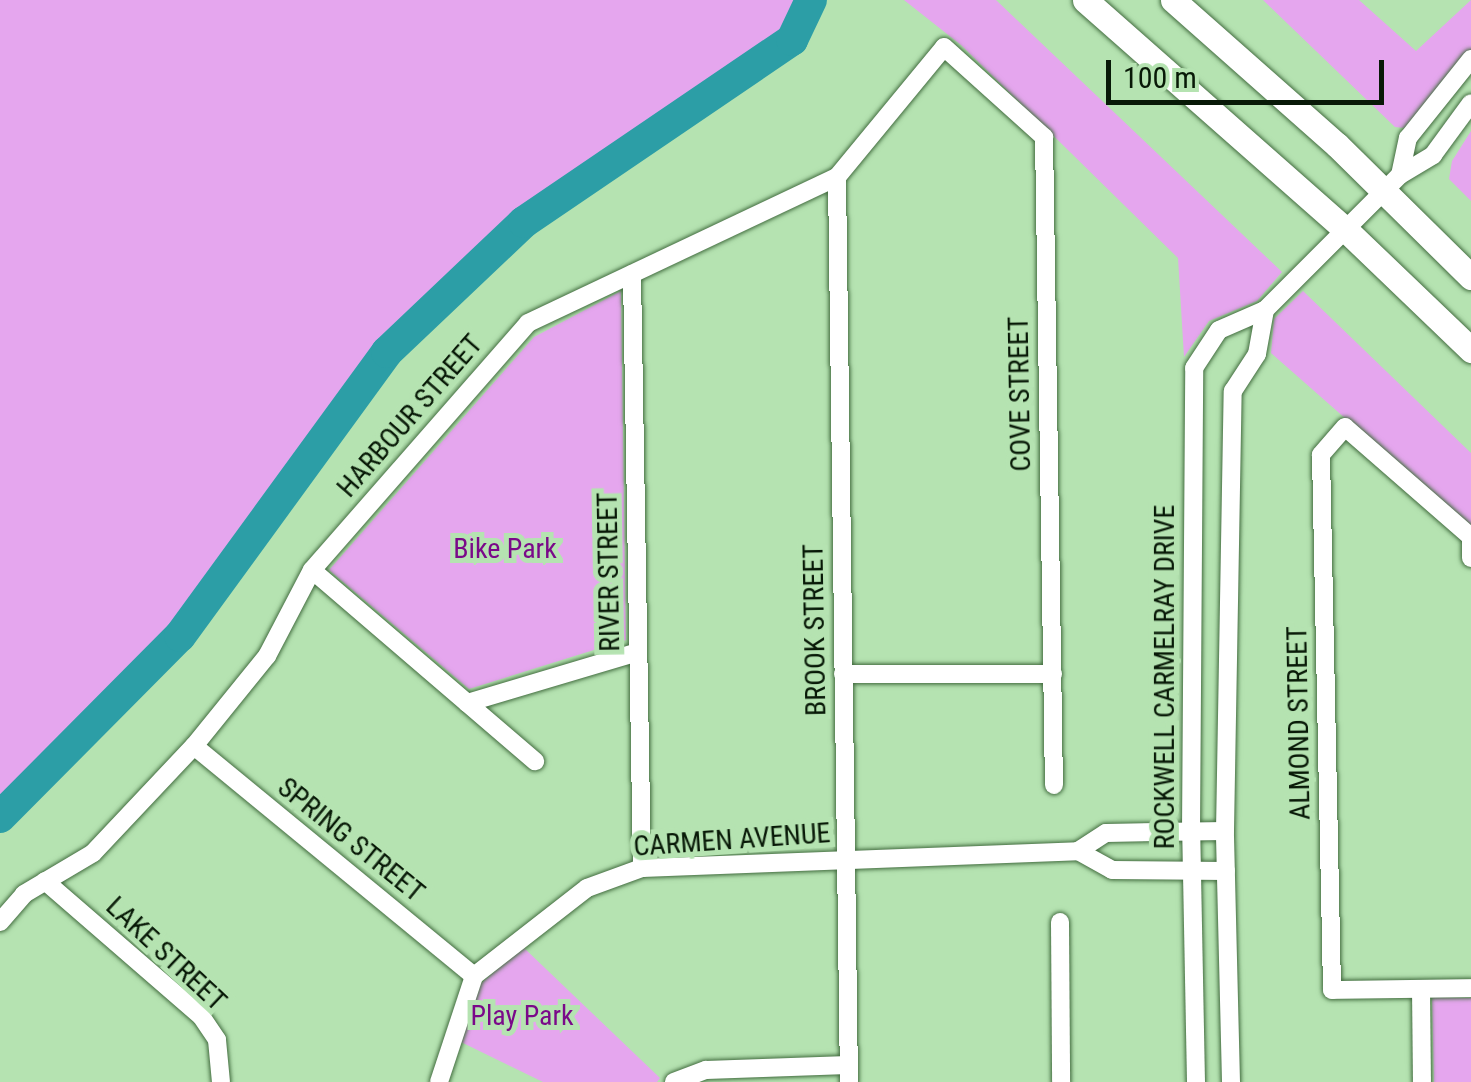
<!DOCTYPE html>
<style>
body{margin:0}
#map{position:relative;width:1471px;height:1082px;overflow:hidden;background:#b5e3b1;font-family:"Roboto Condensed",sans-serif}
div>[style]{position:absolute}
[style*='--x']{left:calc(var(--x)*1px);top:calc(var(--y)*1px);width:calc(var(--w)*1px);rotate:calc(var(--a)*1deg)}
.green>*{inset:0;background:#e5a6ee}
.river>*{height:32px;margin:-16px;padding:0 16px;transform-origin:16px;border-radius:16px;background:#2c9ea6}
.roads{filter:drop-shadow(0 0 2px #436d40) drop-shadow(0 0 2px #436d40)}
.street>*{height:18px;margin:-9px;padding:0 9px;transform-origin:9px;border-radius:9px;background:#fff}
.secondary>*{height:25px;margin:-12.5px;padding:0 12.5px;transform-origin:12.5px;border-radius:12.5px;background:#fff}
span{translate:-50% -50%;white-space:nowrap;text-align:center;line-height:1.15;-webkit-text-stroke:10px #b5e3b1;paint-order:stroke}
.street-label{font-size:28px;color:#081907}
.park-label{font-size:28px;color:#7a0989}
.scale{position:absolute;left:1106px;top:60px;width:278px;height:45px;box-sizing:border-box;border:5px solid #081907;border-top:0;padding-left:12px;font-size:30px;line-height:35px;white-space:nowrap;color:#081907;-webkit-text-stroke:8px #b5e3b1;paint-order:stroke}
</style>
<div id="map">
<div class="green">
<i style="clip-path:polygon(0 0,811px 0,792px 40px,524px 222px,387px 352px,180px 636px,0 817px)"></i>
<i style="clip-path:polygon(904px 0,996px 0,1282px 272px,1257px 301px,1209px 321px,1184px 357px,1178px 258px,961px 45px)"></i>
<i style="clip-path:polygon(1263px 0,1359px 0,1416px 51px,1471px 0,1471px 52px,1404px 128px,1395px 127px)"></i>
<i style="clip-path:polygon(1471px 131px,1471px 201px,1449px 179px,1452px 161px)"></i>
<i style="clip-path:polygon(621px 291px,626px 640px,469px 689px,329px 570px,534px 337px)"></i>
<i style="clip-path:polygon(1303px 291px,1471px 453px,1471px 529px,1271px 353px,1274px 319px)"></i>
<i style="clip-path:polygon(523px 947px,660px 1078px,657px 1082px,543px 1082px,461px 1042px,480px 984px)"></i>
<i style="clip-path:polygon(1432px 997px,1471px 998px,1471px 1082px,1434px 1082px)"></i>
</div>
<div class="river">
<i style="--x:0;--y:817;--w:255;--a:-45.2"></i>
<i style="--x:180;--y:636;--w:351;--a:-53.9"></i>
<i style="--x:387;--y:352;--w:189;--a:-43.5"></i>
<i style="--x:524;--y:222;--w:324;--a:-34.2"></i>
<i style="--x:792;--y:40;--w:44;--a:-64.6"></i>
</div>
<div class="roads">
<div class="street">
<i style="--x:1400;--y:175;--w:38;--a:-78"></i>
<i style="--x:1408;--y:138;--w:101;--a:-51.4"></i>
<i style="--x:837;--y:177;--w:905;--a:89.24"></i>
<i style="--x:632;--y:274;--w:594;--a:89.04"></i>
<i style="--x:1471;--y:558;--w:21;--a:-90"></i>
<i style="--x:1471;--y:537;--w:167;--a:-138.9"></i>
<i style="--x:1345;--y:427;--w:37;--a:131"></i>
<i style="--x:1321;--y:455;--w:535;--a:88.82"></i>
<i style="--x:1332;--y:990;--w:139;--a:-0.8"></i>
<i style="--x:312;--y:570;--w:294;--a:40.6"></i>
<i style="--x:843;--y:674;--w:210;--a:0"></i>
<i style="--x:467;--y:703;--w:178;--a:-16.6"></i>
<i style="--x:194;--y:746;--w:362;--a:39.4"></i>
<i style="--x:1078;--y:851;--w:39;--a:29"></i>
<i style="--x:1112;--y:870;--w:114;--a:0.5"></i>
<i style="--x:45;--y:881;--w:206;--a:40.9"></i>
<i style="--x:201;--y:1016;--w:29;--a:56"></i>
<i style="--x:217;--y:1040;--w:42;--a:84.6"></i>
<i style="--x:0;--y:922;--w:37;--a:-49"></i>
<i style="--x:24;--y:894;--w:80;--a:-30.7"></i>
<i style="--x:93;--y:853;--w:147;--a:-46.7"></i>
<i style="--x:194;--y:746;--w:116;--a:-51"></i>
<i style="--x:267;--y:656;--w:97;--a:-62.4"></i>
<i style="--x:312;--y:570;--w:328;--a:-48.8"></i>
<i style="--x:528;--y:323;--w:342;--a:-25.3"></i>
<i style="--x:837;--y:177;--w:168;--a:-50.5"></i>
<i style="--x:944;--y:47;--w:135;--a:42"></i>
<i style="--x:1044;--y:137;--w:648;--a:89.12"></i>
<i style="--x:1060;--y:922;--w:160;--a:89.6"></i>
<i style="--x:1421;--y:989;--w:93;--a:89.4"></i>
<i style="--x:439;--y:1082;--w:112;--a:-71.7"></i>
<i style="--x:474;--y:976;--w:143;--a:-37.9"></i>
<i style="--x:587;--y:888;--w:59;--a:-20"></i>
<i style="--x:642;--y:868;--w:436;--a:-2.2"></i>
<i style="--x:1078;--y:851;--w:33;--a:-33"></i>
<i style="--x:1106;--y:833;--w:119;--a:-1"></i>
<i style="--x:674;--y:1082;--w:34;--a:-21"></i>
<i style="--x:706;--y:1070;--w:142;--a:-2"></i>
<i style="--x:1196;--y:1082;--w:250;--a:-91.1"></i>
<i style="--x:1191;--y:832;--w:464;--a:-89.6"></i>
<i style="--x:1194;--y:368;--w:45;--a:-56.7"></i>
<i style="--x:1219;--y:330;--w:50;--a:-23.5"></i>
<i style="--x:1265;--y:310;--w:191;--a:-45"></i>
<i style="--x:1400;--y:175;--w:39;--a:-31"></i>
<i style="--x:1433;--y:155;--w:64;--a:-53.8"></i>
<i style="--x:1231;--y:1082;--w:251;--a:-91.4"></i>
<i style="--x:1225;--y:831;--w:440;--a:-89"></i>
<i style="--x:1233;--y:391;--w:44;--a:-57"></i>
<i style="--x:1257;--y:354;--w:45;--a:-79.7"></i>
</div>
<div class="secondary">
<i style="--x:1085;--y:0;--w:346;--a:41.4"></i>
<i style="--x:1345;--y:229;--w:175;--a:43.8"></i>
<i style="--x:1173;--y:0;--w:219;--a:41.5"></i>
<i style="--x:1337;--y:145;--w:188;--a:44.6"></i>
</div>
</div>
<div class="street-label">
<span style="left:1020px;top:394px;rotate:-91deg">COVE STREET</span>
<span style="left:410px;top:416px;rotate:-49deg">HARBOUR STREET</span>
<span style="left:609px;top:572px;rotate:-91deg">RIVER STREET</span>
<span style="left:815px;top:630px;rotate:-91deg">BROOK STREET</span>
<span style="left:1165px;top:677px;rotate:-90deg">ROCKWELL CARMELRAY DRIVE</span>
<span style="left:1299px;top:723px;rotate:-91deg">ALMOND STREET</span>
<span style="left:351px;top:840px;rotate:39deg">SPRING STREET</span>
<span style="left:732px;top:840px;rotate:-4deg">CARMEN AVENUE</span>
<span style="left:166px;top:954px;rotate:43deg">LAKE STREET</span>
</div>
<div class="park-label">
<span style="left:505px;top:549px">Bike Park</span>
<span style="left:522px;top:1016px">Play Park</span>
</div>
<div class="scale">100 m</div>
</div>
